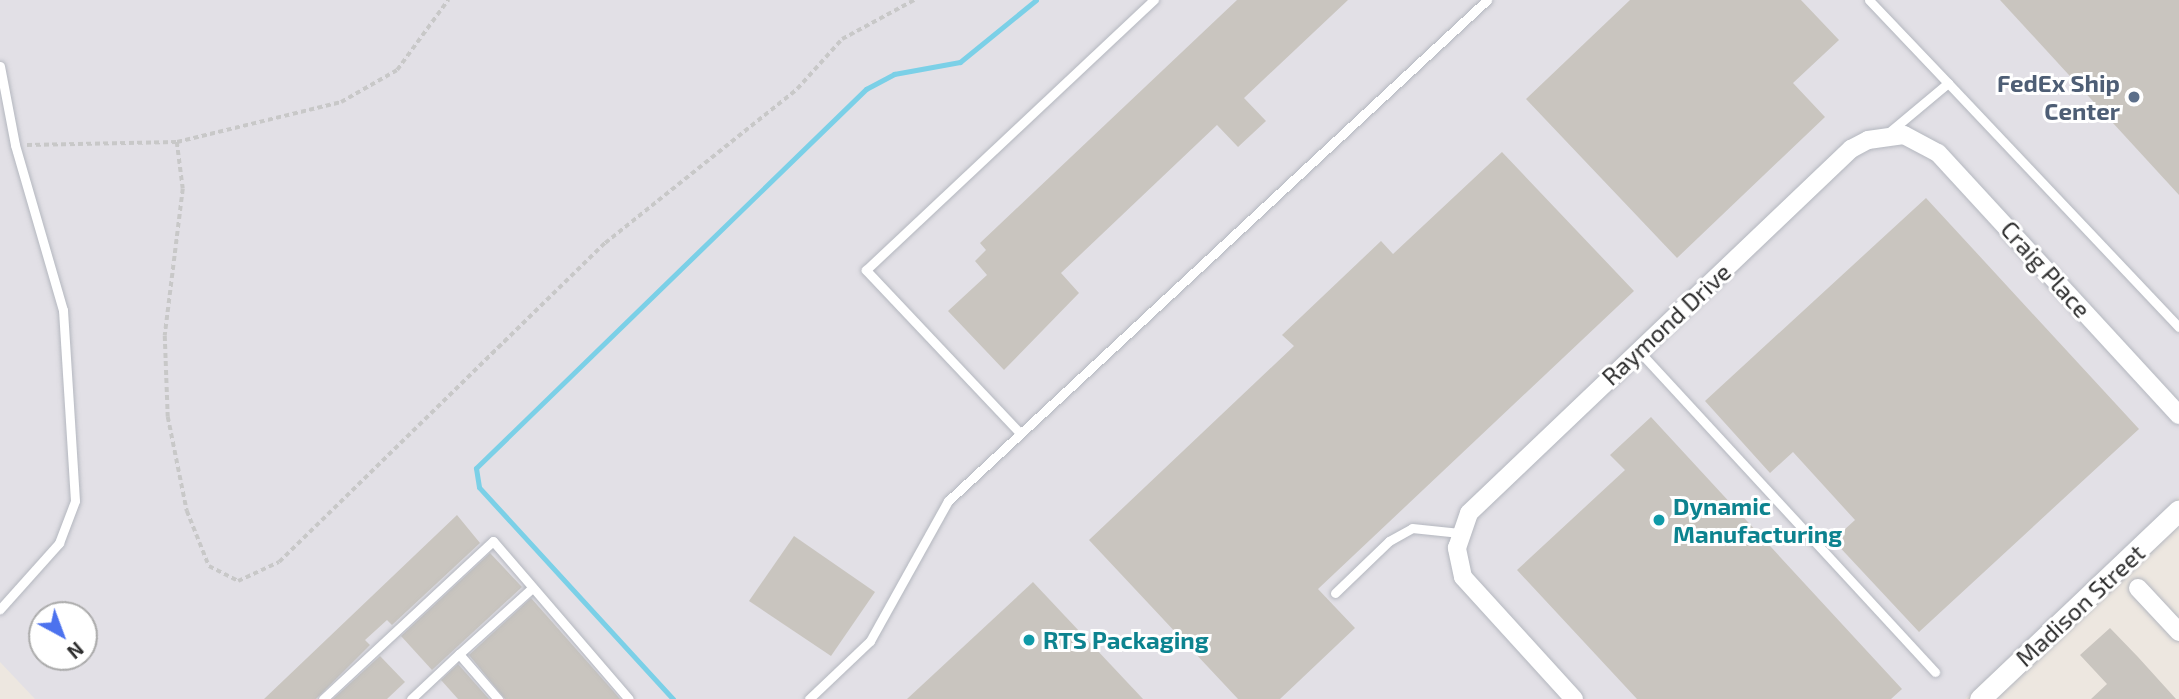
<!DOCTYPE html>
<style>
body{margin:0}
#map{position:relative;width:2179px;height:699px;overflow:hidden;background:#ede7e0;font-family:"Exo 2",sans-serif}
div>[style]{position:absolute}
[style*='--x']{left:calc(var(--x)*1px);top:calc(var(--y)*1px);width:calc(var(--w)*1px);rotate:calc(var(--a)*1deg)}
.industrial>*{inset:0;background:#e2e0e6}
.stream>*{height:5px;margin:-2.5px;padding:0 2.5px;transform-origin:2.5px;border-radius:2.5px;background:#7bd0e7}
.building>*{inset:0;background:#c9c5bf}
.path>*{height:3.5px;margin-top:-1.75px;transform-origin:0;background:repeating-linear-gradient(90deg,#c8c8c8 0 5px,transparent 0 8.5px)}
.roads{filter:drop-shadow(0 0 2px #b4b7bf) drop-shadow(0 0 2px #b4b7bf)}
.service>*{height:9px;margin:-4.5px;padding:0 4.5px;transform-origin:4.5px;border-radius:4.5px;background:#fff}
.minor>*{height:18px;margin:-9px;padding:0 9px;transform-origin:9px;border-radius:9px;background:#fff}
.tertiary>*{height:21px;margin:-10.5px;padding:0 10.5px;transform-origin:10.5px;border-radius:10.5px;background:#fff}
.dots>*{width:19px;height:19px;translate:-50% -50%;box-sizing:border-box;border:4px solid #fff;border-radius:50%}
span{translate:-50% -50%;white-space:nowrap;text-align:center;line-height:1.15;-webkit-text-stroke:6px #fff;paint-order:stroke}
.service-label{font-size:24px;color:#4e5e75;font-weight:700}
.right{translate:-100% -50%;text-align:right}
.street-label{font-size:24px;color:#2d2d2d}
.culture-label{font-size:24px;color:#0d838f;font-weight:700}
.left{translate:0 -50%;text-align:left}
.north{position:absolute;left:28px;top:601px;width:70px;height:70px;box-sizing:border-box;background:#fff;border:2px solid #ababab;border-radius:50%;rotate:139deg;font-size:19px;font-weight:700;line-height:28px;text-align:center;color:#2d2d2d}
.north::after{content:'';display:block;margin:auto;width:24px;height:32px;background:#4c72ee;clip-path:polygon(50% 0,100% 100%,50% 72%,0 100%)}
</style>
<div id="map">
<div class="industrial">
<i style="clip-path:polygon(evenodd,0 0,2179px 0,2179px 497px,1965px 699px,35px 699px,0 662px,0 0,42px 615px,84px 615px,84px 657px,42px 657px,42px 615px)"></i>
</div>
<div class="stream">
<i style="--x:673;--y:699;--w:287;--a:-132.5"></i>
<i style="--x:479;--y:487;--w:19;--a:-99"></i>
<i style="--x:476;--y:468;--w:544;--a:-44.18"></i>
<i style="--x:866;--y:89;--w:32;--a:-28"></i>
<i style="--x:894;--y:74;--w:67;--a:-10.3"></i>
<i style="--x:960;--y:62;--w:98;--a:-39.2"></i>
</div>
<div class="building">
<i style="clip-path:polygon(1237px 0,1348px 0,1244px 98px,1266px 121px,1238px 147px,1217px 125px,1061px 273px,1079px 293px,1004px 370px,948px 311px,987px 275px,975px 261px,986px 250px,980px 243px)"></i>
<i style="clip-path:polygon(1630px 0,1801px 0,1839px 40px,1793px 83px,1825px 117px,1677px 258px,1526px 99px)"></i>
<i style="clip-path:polygon(2000px 0,2179px 0,2179px 195px)"></i>
<i style="clip-path:polygon(1502px 152px,1634px 291px,1318px 589px,1355px 628px,1280px 699px,1238px 699px,1089px 540px,1294px 346px,1282px 335px,1381px 241px,1393px 254px)"></i>
<i style="clip-path:polygon(1926px 198px,2139px 429px,1919px 632px,1833px 540px,1855px 520px,1793px 452px,1770px 473px,1705px 401px)"></i>
<i style="clip-path:polygon(1651px 417px,1902px 689px,1891px 699px,1637px 699px,1517px 570px,1625px 470px,1610px 455px)"></i>
<i style="clip-path:polygon(457px 515px,480px 543px,392px 625px,387px 620px,365px 640px,370px 645px,316px 699px,264px 699px)"></i>
<i style="clip-path:polygon(794px 536px,875px 592px,831px 656px,749px 601px)"></i>
<i style="clip-path:polygon(490px 553px,522px 587px,432px 670px,401px 636px)"></i>
<i style="clip-path:polygon(1033px 582px,1143px 699px,907px 699px)"></i>
<i style="clip-path:polygon(531px 598px,615px 693px,620px 699px,505px 699px,469px 655px)"></i>
<i style="clip-path:polygon(2110px 628px,2138px 657px,2176px 699px,2091px 699px,2107px 684px,2080px 655px)"></i>
<i style="clip-path:polygon(380px 656px,405px 682px,387px 699px,333px 699px)"></i>
<i style="clip-path:polygon(458px 664px,489px 699px,458px 699px,441px 680px)"></i>
</div>
<div class="path">
<i style="--x:177;--y:142;--w:47;--a:82.7"></i>
<i style="--x:183;--y:189;--w:148;--a:97"></i>
<i style="--x:165;--y:336;--w:81;--a:87.9"></i>
<i style="--x:168;--y:417;--w:96;--a:78.6"></i>
<i style="--x:187;--y:511;--w:59;--a:68.2"></i>
<i style="--x:209;--y:566;--w:33;--a:27"></i>
<i style="--x:238;--y:581;--w:45;--a:-24.9"></i>
<i style="--x:279;--y:562;--w:456;--a:-44.4"></i>
<i style="--x:605;--y:243;--w:246;--a:-38.7"></i>
<i style="--x:797;--y:89;--w:67;--a:-48"></i>
<i style="--x:842;--y:39;--w:82;--a:-28.4"></i>
<i style="--x:27;--y:145;--w:150;--a:-1.1"></i>
<i style="--x:177;--y:142;--w:169;--a:-13.7"></i>
<i style="--x:341;--y:102;--w:64;--a:-29.7"></i>
<i style="--x:397;--y:70;--w:87;--a:-53.9"></i>
</div>
<div class="roads">
<div class="service">
<i style="--x:1869;--y:0;--w:115;--a:46.4"></i>
<i style="--x:1948;--y:83;--w:80;--a:140.1"></i>
<i style="--x:0;--y:66;--w:80;--a:79.2"></i>
<i style="--x:15;--y:145;--w:172;--a:73.8"></i>
<i style="--x:63;--y:310;--w:191;--a:86.4"></i>
<i style="--x:75;--y:501;--w:45;--a:110.9"></i>
<i style="--x:59;--y:543;--w:89;--a:131.8"></i>
<i style="--x:1948;--y:83;--w:336;--a:46.6"></i>
<i style="--x:1638;--y:350;--w:438;--a:47.3"></i>
<i style="--x:1019;--y:432;--w:223;--a:-133.4"></i>
<i style="--x:866;--y:270;--w:395;--a:-43.2"></i>
<i style="--x:1335;--y:593;--w:75;--a:-43.9"></i>
<i style="--x:1389;--y:541;--w:26;--a:-29"></i>
<i style="--x:1412;--y:528;--w:48;--a:5.9"></i>
<i style="--x:459;--y:654;--w:98;--a:-42.1"></i>
<i style="--x:323;--y:699;--w:232;--a:-42.9"></i>
<i style="--x:493;--y:541;--w:208;--a:49.3"></i>
<i style="--x:411;--y:699;--w:66;--a:-43.2"></i>
<i style="--x:459;--y:654;--w:60;--a:49.1"></i>
<i style="--x:809;--y:699;--w:84;--a:-43.6"></i>
<i style="--x:870;--y:641;--w:160;--a:-60.9"></i>
<i style="--x:948;--y:501;--w:736;--a:-42.91"></i>
</div>
<div class="minor">
<i style="--x:2138;--y:588;--w:60;--a:47"></i>
<i style="--x:1574;--y:699;--w:165;--a:-132.3"></i>
<i style="--x:1463;--y:577;--w:30;--a:-102"></i>
<i style="--x:1457;--y:548;--w:37;--a:-71"></i>
<i style="--x:1469;--y:513;--w:528;--a:-43.62"></i>
<i style="--x:1851;--y:149;--w:19;--a:-28"></i>
<i style="--x:1868;--y:140;--w:36;--a:-8"></i>
<i style="--x:1904;--y:135;--w:38;--a:28"></i>
<i style="--x:1938;--y:153;--w:356;--a:47.4"></i>
</div>
<div class="tertiary">
<i style="--x:1980;--y:699;--w:274;--a:-43.5"></i>
</div>
</div>
<div class="dots">
<i style="left:2134px;top:97px;background:#5c6f8a"></i>
<i style="left:1659px;top:520px;background:#0f9aa8"></i>
<i style="left:1029px;top:640px;background:#0f9aa8"></i>
</div>
<div class="service-label">
<span class="right" style="left:2120px;top:97px">FedEx Ship<br>Center</span>
</div>
<div class="street-label">
<span style="left:2046px;top:269px;rotate:48deg">Craig Place</span>
<span style="left:1666px;top:324px;rotate:-43deg">Raymond Drive</span>
<span style="left:2080px;top:605px;rotate:-43deg">Madison Street</span>
</div>
<div class="culture-label">
<span class="left" style="left:1673px;top:520px">Dynamic<br>Manufacturing</span>
<span class="left" style="left:1043px;top:640px">RTS Packaging</span>
</div>
<div class="north">N</div>
</div>
